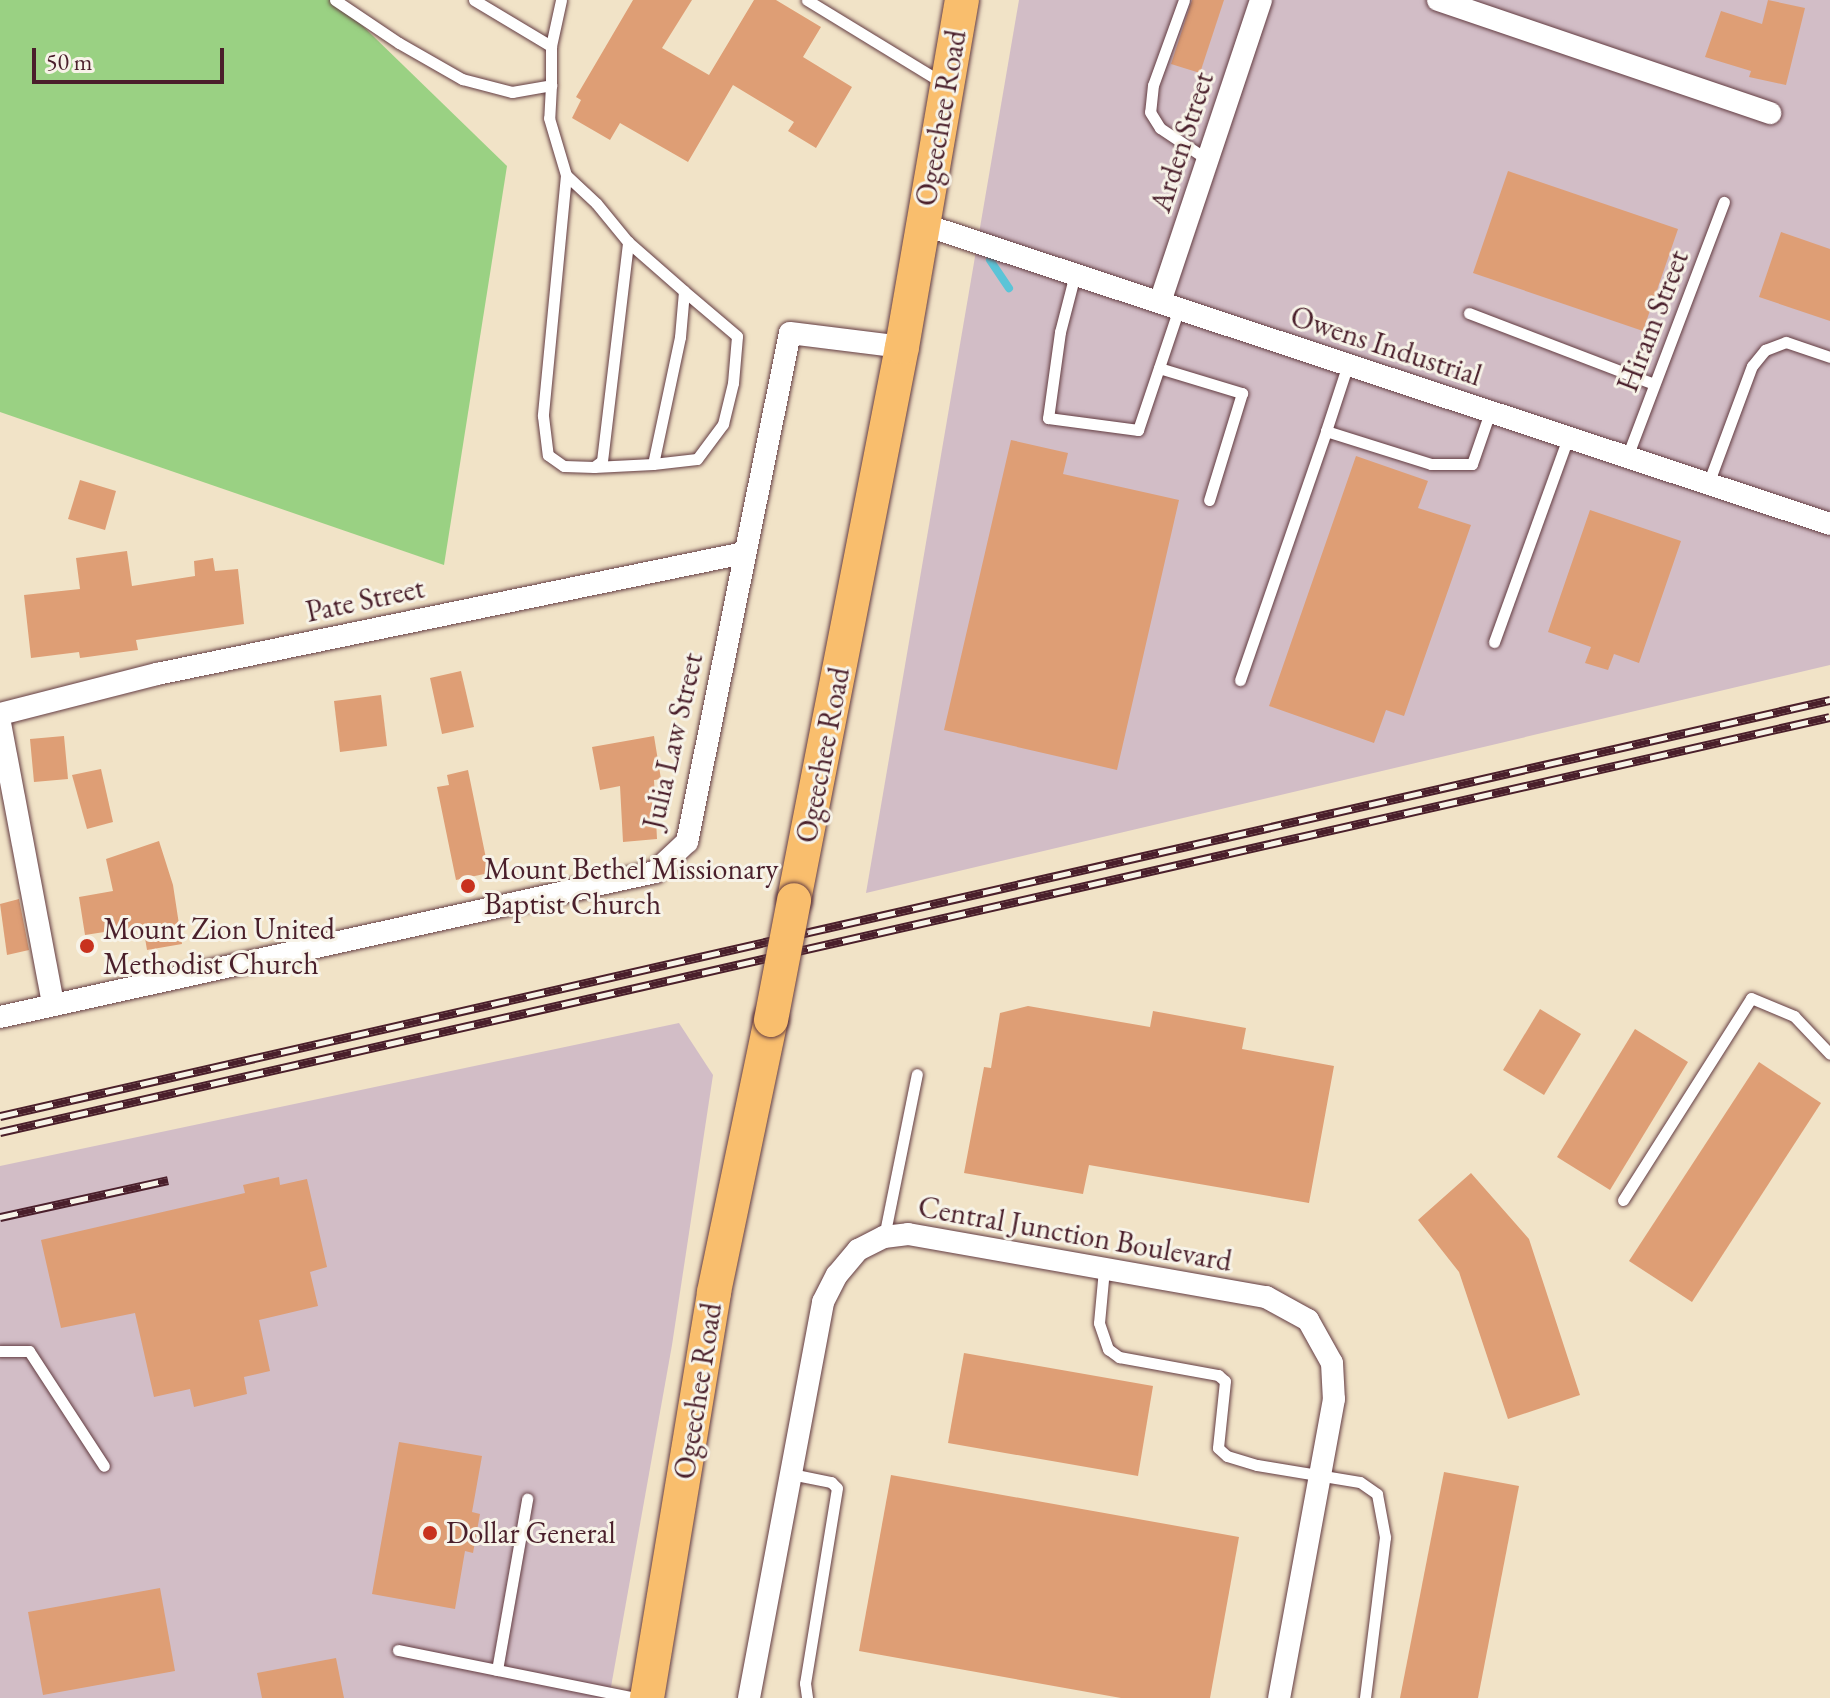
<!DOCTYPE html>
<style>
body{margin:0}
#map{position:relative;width:1830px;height:1698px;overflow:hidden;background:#f1e3c7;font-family:"EB Garamond",serif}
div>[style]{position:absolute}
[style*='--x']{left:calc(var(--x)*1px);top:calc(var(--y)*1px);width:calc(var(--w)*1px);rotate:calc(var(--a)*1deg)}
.industrial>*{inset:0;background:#d2bdc6}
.green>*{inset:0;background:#9ad183}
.stream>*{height:8px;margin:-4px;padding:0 4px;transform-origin:4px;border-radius:4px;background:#5bc4d7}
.building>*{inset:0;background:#de9e75}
.roads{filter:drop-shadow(0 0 2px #633c42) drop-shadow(0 0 2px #633c42)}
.service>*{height:11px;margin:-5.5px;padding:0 5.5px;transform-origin:5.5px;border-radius:5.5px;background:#fff}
.minor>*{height:22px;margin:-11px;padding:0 11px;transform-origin:11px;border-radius:11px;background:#fff}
.primary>*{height:34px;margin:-17px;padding:0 17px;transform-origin:17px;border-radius:17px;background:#f9be6d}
.rail>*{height:9px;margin-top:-4.5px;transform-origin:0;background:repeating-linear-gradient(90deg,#f7f3e8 0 18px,#4a1f2b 0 36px);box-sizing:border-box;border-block:2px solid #4a1f2b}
.bridges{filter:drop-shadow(0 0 2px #633c42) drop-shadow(0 0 2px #633c42)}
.primary-bridge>*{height:34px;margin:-17px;padding:0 17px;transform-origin:17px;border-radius:17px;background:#f9be6d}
.dots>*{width:22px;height:22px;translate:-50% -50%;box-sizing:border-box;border:4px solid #f7f3e8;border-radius:50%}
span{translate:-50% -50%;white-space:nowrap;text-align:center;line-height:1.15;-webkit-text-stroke:6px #f7f3e8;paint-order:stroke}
.street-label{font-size:30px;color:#4a1f2b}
.poi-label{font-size:30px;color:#4a1f2b}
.left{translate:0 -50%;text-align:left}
.scale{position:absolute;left:32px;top:48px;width:192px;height:36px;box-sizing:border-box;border:4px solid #4a1f2b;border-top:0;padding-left:10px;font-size:24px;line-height:28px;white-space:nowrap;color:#4a1f2b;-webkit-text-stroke:6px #f7f3e8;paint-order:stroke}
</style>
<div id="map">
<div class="industrial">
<i style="clip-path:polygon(1019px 0,1830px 0,1830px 665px,866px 893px)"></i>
<i style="clip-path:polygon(679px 1023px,713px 1075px,672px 1345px,609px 1698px,0 1698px,0 1166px)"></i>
</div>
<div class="green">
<i style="clip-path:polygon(0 0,336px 0,507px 166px,444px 565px,0 412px)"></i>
</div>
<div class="stream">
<i style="--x:990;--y:260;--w:34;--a:56"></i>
</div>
<div class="building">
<i style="clip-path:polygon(633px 0,692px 0,662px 48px,709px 75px,754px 0,776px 0,821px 27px,803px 57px,852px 87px,816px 148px,788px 131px,794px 122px,733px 85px,688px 162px,620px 123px,610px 140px,572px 118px,581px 100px,576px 97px)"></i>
<i style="clip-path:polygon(1192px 0,1224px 0,1200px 73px,1171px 64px)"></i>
<i style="clip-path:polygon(1768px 0,1805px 8px,1786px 85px,1749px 77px,1751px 71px,1705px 57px,1721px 11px,1762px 24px)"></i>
<i style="clip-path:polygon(1508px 171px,1678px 229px,1643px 331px,1473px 273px)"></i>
<i style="clip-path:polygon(1781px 232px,1830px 249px,1830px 321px,1759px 297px)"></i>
<i style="clip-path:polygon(1011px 440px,1068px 453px,1063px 474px,1179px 500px,1117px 770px,944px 730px)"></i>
<i style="clip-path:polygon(1356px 456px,1428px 481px,1418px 508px,1471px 525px,1404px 716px,1386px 710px,1374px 743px,1269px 706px)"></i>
<i style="clip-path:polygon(80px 480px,116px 491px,105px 530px,68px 519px)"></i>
<i style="clip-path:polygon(1590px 510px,1681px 541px,1639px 663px,1614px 654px,1608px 670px,1585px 663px,1591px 647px,1548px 632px)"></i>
<i style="clip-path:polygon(127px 551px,132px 586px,195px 576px,194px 561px,213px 558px,215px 571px,238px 569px,244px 624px,136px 640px,138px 650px,80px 658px,79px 652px,31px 658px,24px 595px,80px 589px,76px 558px)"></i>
<i style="clip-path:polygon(461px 671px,474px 727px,442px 734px,430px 678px)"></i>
<i style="clip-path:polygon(381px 695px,387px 746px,340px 752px,334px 701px)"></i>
<i style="clip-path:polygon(64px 736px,68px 779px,34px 782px,30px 739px)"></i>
<i style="clip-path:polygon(654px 736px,661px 779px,654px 780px,657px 839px,623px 842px,620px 786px,600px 790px,592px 747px)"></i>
<i style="clip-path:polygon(101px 769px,113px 822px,87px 829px,72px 775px)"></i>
<i style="clip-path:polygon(468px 770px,489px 873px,456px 880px,437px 787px,449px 785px,447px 775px)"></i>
<i style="clip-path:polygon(159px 841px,173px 885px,182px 944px,147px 950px,143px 926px,85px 935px,79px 897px,113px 891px,106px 859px)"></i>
<i style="clip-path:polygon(19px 899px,29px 950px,7px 955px,0 904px)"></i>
<i style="clip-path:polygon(1028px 1006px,1150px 1027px,1153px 1011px,1246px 1028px,1242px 1049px,1334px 1066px,1309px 1203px,1089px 1165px,1083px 1194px,964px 1173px,984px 1067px,991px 1068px,1000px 1013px)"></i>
<i style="clip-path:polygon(1540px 1009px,1581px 1034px,1544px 1095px,1503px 1070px)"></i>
<i style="clip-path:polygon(1635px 1029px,1688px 1062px,1610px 1190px,1557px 1157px)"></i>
<i style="clip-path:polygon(1759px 1062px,1821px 1103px,1692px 1302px,1629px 1261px)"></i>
<i style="clip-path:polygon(1471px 1173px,1529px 1239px,1580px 1395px,1508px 1419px,1459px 1272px,1418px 1220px)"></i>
<i style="clip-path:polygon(279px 1177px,280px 1185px,307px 1179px,327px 1267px,310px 1272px,318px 1306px,259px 1320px,270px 1371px,244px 1377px,247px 1394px,194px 1407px,190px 1389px,154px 1397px,135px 1313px,61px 1328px,41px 1240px,245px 1193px,243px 1185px)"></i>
<i style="clip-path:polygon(964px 1353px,1153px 1386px,1138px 1476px,948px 1443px)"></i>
<i style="clip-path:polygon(399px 1442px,482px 1456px,472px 1512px,480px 1514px,473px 1553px,465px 1551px,455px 1609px,372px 1594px)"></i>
<i style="clip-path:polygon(1444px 1472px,1519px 1486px,1478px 1698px,1400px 1698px)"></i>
<i style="clip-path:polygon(891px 1475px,1239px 1537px,1210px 1698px,1121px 1698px,859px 1651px)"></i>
<i style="clip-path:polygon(160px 1588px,175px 1671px,43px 1695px,28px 1612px)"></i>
<i style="clip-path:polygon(336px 1658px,344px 1698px,262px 1698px,257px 1673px)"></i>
</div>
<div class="roads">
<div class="service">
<i style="--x:335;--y:0;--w:77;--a:33.9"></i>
<i style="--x:399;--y:43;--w:73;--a:29.7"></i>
<i style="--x:462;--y:79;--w:52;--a:14.6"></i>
<i style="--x:512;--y:92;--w:40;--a:-10"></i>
<i style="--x:551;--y:85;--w:39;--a:-90"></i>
<i style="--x:474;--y:0;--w:90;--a:30.9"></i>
<i style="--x:551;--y:46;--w:47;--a:-77.7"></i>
<i style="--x:807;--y:0;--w:159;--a:31.4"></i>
<i style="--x:1184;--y:0;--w:90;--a:110"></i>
<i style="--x:1153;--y:85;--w:27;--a:96"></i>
<i style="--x:1150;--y:112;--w:19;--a:58"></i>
<i style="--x:1160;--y:128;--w:58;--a:33.7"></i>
<i style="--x:551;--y:85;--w:33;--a:93"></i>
<i style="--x:549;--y:118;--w:59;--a:73.4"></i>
<i style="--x:566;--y:175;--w:242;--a:95.5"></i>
<i style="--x:543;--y:416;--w:39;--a:83"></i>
<i style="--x:548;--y:455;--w:19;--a:35"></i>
<i style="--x:564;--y:466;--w:30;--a:2"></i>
<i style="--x:594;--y:467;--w:10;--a:-37"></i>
<i style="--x:602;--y:461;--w:221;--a:-83.2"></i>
<i style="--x:628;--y:242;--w:50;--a:-129.4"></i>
<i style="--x:596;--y:203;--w:41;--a:-137"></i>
<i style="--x:1075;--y:274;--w:60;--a:104.5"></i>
<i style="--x:1060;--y:332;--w:87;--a:97.9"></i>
<i style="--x:1048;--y:418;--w:91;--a:7.6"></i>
<i style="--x:1138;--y:430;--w:129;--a:-71.4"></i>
<i style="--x:1469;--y:313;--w:198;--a:21"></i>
<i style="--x:1348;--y:364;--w:71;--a:108.2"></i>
<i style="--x:1326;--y:431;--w:110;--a:17.4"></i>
<i style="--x:1431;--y:464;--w:41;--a:0"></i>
<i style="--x:1472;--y:464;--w:55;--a:-70.9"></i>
<i style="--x:1159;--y:368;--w:87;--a:16.8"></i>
<i style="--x:1242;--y:393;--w:112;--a:107.1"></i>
<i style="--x:1627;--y:457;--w:273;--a:-69.2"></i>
<i style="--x:653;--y:464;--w:44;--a:-6.5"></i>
<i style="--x:697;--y:459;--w:44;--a:-53.4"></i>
<i style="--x:723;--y:424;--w:42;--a:-76.3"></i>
<i style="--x:733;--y:383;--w:47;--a:-85.1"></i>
<i style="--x:737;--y:336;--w:70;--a:-139.7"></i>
<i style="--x:594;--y:467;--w:59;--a:-2.9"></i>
<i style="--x:653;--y:464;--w:130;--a:-78"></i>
<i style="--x:680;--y:337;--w:46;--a:-85"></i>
<i style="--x:684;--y:291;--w:74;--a:-138.8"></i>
<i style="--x:1708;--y:484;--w:126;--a:-69.6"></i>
<i style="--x:1752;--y:366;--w:21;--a:-51"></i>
<i style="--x:1765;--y:350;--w:22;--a:-21"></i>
<i style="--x:1786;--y:342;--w:46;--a:18.8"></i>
<i style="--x:1494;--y:642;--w:217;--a:-70.1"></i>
<i style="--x:1240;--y:680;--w:263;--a:-70.9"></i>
<i style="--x:1623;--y:1200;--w:239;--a:-57.6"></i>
<i style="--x:1751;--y:998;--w:47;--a:22.7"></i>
<i style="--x:1794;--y:1016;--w:52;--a:46.5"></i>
<i style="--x:884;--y:1237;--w:166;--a:-78.6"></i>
<i style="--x:1104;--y:1269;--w:54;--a:95.3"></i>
<i style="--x:1099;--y:1323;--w:28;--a:71"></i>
<i style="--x:1108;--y:1349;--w:14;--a:36"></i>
<i style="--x:1119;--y:1357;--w:101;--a:10.3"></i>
<i style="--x:1218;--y:1375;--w:9;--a:41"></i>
<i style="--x:1225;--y:1381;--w:67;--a:96"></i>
<i style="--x:1218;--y:1448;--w:12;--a:42"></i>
<i style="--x:1227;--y:1456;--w:31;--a:17"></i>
<i style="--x:1257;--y:1465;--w:104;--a:9.4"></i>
<i style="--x:1360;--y:1482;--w:21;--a:35"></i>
<i style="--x:1377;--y:1494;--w:44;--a:79.5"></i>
<i style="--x:1385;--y:1537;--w:162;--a:97.1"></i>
<i style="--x:0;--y:1351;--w:29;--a:0"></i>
<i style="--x:29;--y:1351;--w:137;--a:56.9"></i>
<i style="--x:791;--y:1474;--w:41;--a:11.3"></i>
<i style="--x:831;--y:1482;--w:8;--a:45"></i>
<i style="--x:837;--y:1488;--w:198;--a:99.3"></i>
<i style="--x:805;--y:1683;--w:15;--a:82"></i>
<i style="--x:398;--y:1650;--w:244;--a:11.4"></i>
<i style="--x:497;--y:1670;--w:174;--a:-80"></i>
</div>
<div class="minor">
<i style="--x:1438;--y:0;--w:351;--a:18.8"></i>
<i style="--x:922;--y:224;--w:956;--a:18.28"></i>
<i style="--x:1160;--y:302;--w:318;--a:-71.5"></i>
<i style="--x:0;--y:714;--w:162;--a:-14.3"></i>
<i style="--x:157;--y:674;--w:599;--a:-11.65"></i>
<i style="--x:0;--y:723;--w:286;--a:79.3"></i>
<i style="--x:0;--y:1017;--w:671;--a:-12.48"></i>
<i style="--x:655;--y:872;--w:44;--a:-43.2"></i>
<i style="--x:687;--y:842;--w:519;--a:-78.56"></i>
<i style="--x:790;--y:333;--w:113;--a:7.1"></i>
<i style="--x:749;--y:1698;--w:403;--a:-79.4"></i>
<i style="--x:823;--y:1302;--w:30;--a:-63"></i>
<i style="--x:837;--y:1275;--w:33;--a:-50"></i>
<i style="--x:858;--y:1250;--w:29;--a:-27"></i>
<i style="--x:884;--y:1237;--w:24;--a:-7"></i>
<i style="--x:908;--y:1234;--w:364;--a:10"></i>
<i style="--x:1266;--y:1297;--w:48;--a:28.7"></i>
<i style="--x:1308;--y:1320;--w:49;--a:60.8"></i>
<i style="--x:1332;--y:1363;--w:36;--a:87"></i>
<i style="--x:1334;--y:1399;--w:304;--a:100.4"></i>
</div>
<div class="primary">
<i style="--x:794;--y:900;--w:563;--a:-78.95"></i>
<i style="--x:902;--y:347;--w:352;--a:-80.2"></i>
<i style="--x:647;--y:1698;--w:411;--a:-80.6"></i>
<i style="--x:714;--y:1292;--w:278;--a:-78.2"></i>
</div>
</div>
<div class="rail">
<i style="--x:0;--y:1116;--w:1877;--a:-12.81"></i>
<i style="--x:0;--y:1132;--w:1876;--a:-12.78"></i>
<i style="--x:0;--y:1217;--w:172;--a:-12.4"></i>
</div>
<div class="bridges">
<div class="primary-bridge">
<i style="--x:771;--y:1020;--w:122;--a:-79.1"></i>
</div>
</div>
<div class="dots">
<i style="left:468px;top:886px;background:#c8321e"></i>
<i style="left:87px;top:946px;background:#c8321e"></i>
<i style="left:430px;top:1533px;background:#c8321e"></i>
</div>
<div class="street-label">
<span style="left:941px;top:118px;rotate:-80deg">Ogeechee Road</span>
<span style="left:1182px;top:142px;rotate:-72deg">Arden Street</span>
<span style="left:1653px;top:321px;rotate:-69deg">Hiram Street</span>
<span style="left:1386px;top:346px;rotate:18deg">Owens Industrial</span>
<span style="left:365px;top:600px;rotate:-12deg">Pate Street</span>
<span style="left:673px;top:741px;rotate:-77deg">Julia Law Street</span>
<span style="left:823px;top:755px;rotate:-79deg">Ogeechee Road</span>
<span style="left:1075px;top:1234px;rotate:10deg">Central Junction Boulevard</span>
<span style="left:698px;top:1391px;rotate:-81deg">Ogeechee Road</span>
</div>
<div class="poi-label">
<span class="left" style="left:484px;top:886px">Mount Bethel Missionary<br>Baptist Church</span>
<span class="left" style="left:103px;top:946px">Mount Zion United<br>Methodist Church</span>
<span class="left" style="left:446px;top:1533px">Dollar General</span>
</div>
<div class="scale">50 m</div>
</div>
